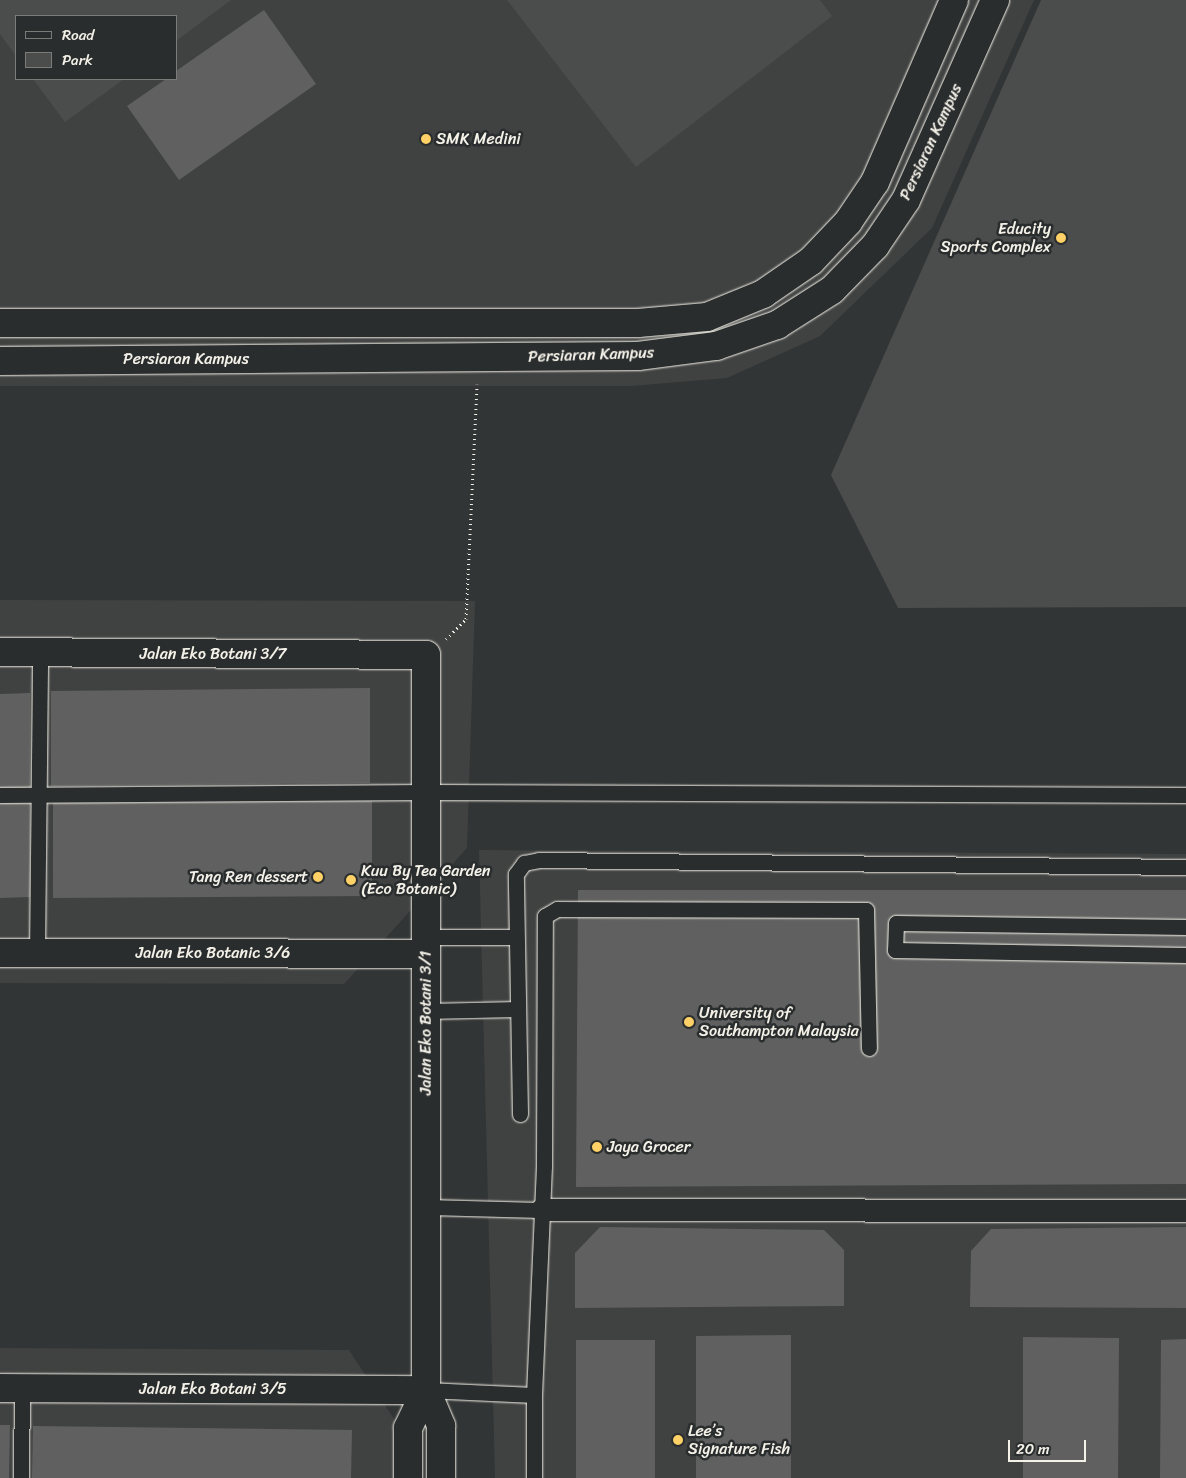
<!DOCTYPE html>
<meta charset="utf-8">
<style>
body{margin:0}
#map{position:relative;width:1186px;height:1478px;overflow:hidden;background:#323535;font-family:Sriracha,sans-serif}
div>[style]{position:absolute}
[style*='--x']{left:calc(var(--x)*1px);top:calc(var(--y)*1px);width:calc(var(--w)*1px);rotate:calc(var(--a)*1deg)}
.built>*{inset:0;background:#404242}
.green>*{inset:0;background:#4b4d4c}
.building>*{inset:0;background:#5f605f}
.path>*{height:3px;margin-top:-1.5px;transform-origin:0;background:repeating-linear-gradient(90deg,#f4f1e8 0 1px,transparent 0 5px)}
.roads{filter:drop-shadow(0 0 1px #f4f1e8) drop-shadow(0 0 1px #f4f1e8)}
.service>*{height:15px;margin:-7.5px;padding:0 7.5px;transform-origin:7.5px;border-radius:7.5px;background:#2a2d2e}
.pedestrian>*{height:22px;margin:-11px;padding:0 11px;transform-origin:11px;border-radius:11px;background:#2a2d2e}
.minor>*{height:28px;margin:-14px;padding:0 14px;transform-origin:14px;border-radius:14px;background:#2a2d2e}
.dots>*{width:14px;height:14px;translate:-50% -50%;box-sizing:border-box;border:2px solid #2a2d2e;border-radius:50%}
span{translate:-50% -50%;white-space:nowrap;text-align:center;line-height:1.15;-webkit-text-stroke:5px #2a2d2e;paint-order:stroke}
.poi-label{font-size:16px;color:#f4f1e8}
.left{translate:0 -50%;text-align:left}
.right{translate:-100% -50%;text-align:right}
.street-label{font-size:16px;color:#f4f1e8}
.legend{position:absolute;left:15px;top:15px;width:162px;height:65px;box-sizing:border-box;background:#2a2d2e;border:1px solid #7b7b78;margin:0;padding:6px 9px;list-style:none;font-size:15px;color:#f4f1e8}
.legend li{display:flex;align-items:center;gap:10px;height:25px}
.legend b{width:25px;border:1px solid #7b7b78}
.scale{position:absolute;left:1008px;top:1440px;width:78px;height:22px;box-sizing:border-box;border:2px solid #f4f1e8;border-top:0;padding-left:6px;font-size:15px;line-height:18px;white-space:nowrap;color:#f4f1e8;-webkit-text-stroke:4px #2a2d2e;paint-order:stroke}
</style>
<div id="map">
<div class="built">
<i style="clip-path:polygon(evenodd,0 0,1034px 0,932px 228px,820px 336px,727px 378px,631px 386px,0 386px,0 0,16px 16px,176px 16px,176px 79px,16px 79px,16px 16px)"></i>
<i style="clip-path:polygon(0 600px,475px 601px,467px 848px,344px 984px,0 983px)"></i>
<i style="clip-path:polygon(479px 850px,1186px 854px,1186px 1478px,495px 1478px)"></i>
<i style="clip-path:polygon(0 1348px,349px 1350px,394px 1419px,395px 1478px,0 1478px)"></i>
</div>
<div class="green">
<i style="clip-path:polygon(0 0,231px 0,176px 41px,176px 16px,16px 16px,16px 56px,0 34px)"></i>
<i style="clip-path:polygon(507px 0,820px 0,832px 16px,636px 167px)"></i>
<i style="clip-path:polygon(1041px 0,1186px 0,1186px 607px,898px 608px,831px 475px)"></i>
<i style="clip-path:polygon(33px 79px,124px 79px,65px 122px)"></i>
</div>
<div class="building">
<i style="clip-path:polygon(264px 10px,316px 84px,179px 180px,127px 106px,166px 79px,176px 79px,176px 71px)"></i>
<i style="clip-path:polygon(370px 688px,370px 783px,51px 786px,51px 691px)"></i>
<i style="clip-path:polygon(30px 693px,30px 788px,0 789px,0 694px)"></i>
<i style="clip-path:polygon(372px 801px,372px 896px,53px 898px,53px 803px)"></i>
<i style="clip-path:polygon(30px 802px,30px 897px,0 898px,0 803px)"></i>
<i style="clip-path:polygon(578px 890px,1186px 890px,1186px 1184px,576px 1187px)"></i>
<i style="clip-path:polygon(600px 1227px,824px 1230px,844px 1250px,844px 1306px,575px 1308px,575px 1253px)"></i>
<i style="clip-path:polygon(1186px 1227px,1186px 1308px,970px 1307px,971px 1251px,991px 1229px)"></i>
<i style="clip-path:polygon(791px 1335px,791px 1478px,696px 1478px,696px 1336px)"></i>
<i style="clip-path:polygon(1023px 1337px,1119px 1338px,1118px 1478px,1023px 1478px)"></i>
<i style="clip-path:polygon(1186px 1339px,1186px 1478px,1160px 1478px,1161px 1340px)"></i>
<i style="clip-path:polygon(576px 1340px,655px 1340px,655px 1478px,576px 1478px)"></i>
<i style="clip-path:polygon(0 1425px,10px 1425px,9px 1478px,0 1478px)"></i>
<i style="clip-path:polygon(33px 1426px,352px 1430px,351px 1478px,32px 1478px)"></i>
</div>
<div class="path">
<i style="--x:446;--y:639;--w:28;--a:-45"></i>
<i style="--x:466;--y:619;--w:235;--a:-87.3"></i>
</div>
<div class="roads">
<div class="service">
<i style="--x:0;--y:795;--w:426;--a:-0.4"></i>
<i style="--x:426;--y:792;--w:760;--a:0.23"></i>
<i style="--x:1186;--y:927;--w:290;--a:-179.2"></i>
<i style="--x:896;--y:923;--w:27;--a:92"></i>
<i style="--x:895;--y:950;--w:291;--a:1"></i>
<i style="--x:426;--y:937;--w:90;--a:0"></i>
<i style="--x:37;--y:953;--w:301;--a:-89.4"></i>
<i style="--x:426;--y:1011;--w:92;--a:-1.2"></i>
<i style="--x:520;--y:1114;--w:240;--a:-91"></i>
<i style="--x:516;--y:874;--w:14;--a:-54"></i>
<i style="--x:524;--y:863;--w:15;--a:-11"></i>
<i style="--x:539;--y:860;--w:647;--a:0.62"></i>
<i style="--x:426;--y:1207;--w:116;--a:1.5"></i>
<i style="--x:426;--y:1390;--w:108;--a:2.7"></i>
<i style="--x:21;--y:1478;--w:90;--a:-89.4"></i>
<i style="--x:534;--y:1478;--w:83;--a:-90"></i>
<i style="--x:534;--y:1395;--w:229;--a:-87.5"></i>
<i style="--x:544;--y:1166;--w:250;--a:-89.8"></i>
<i style="--x:545;--y:916;--w:14;--a:-30"></i>
<i style="--x:557;--y:909;--w:309;--a:0.2"></i>
<i style="--x:866;--y:910;--w:138;--a:88.8"></i>
</div>
<div class="pedestrian">
<i style="--x:542;--y:1210;--w:644;--a:0.09"></i>
</div>
<div class="minor">
<i style="--x:0;--y:323;--w:638;--a:0"></i>
<i style="--x:638;--y:323;--w:69;--a:-5"></i>
<i style="--x:707;--y:317;--w:61;--a:-22.3"></i>
<i style="--x:763;--y:294;--w:58;--a:-34.5"></i>
<i style="--x:811;--y:261;--w:54;--a:-46.5"></i>
<i style="--x:848;--y:222;--w:48;--a:-56"></i>
<i style="--x:875;--y:182;--w:198;--a:-66.5"></i>
<i style="--x:0;--y:361;--w:638;--a:-0.45"></i>
<i style="--x:638;--y:356;--w:79;--a:-7.3"></i>
<i style="--x:716;--y:346;--w:65;--a:-19"></i>
<i style="--x:777;--y:325;--w:65;--a:-32.5"></i>
<i style="--x:832;--y:290;--w:62;--a:-45.7"></i>
<i style="--x:875;--y:246;--w:55;--a:-56"></i>
<i style="--x:906;--y:200;--w:219;--a:-66"></i>
<i style="--x:0;--y:652;--w:426;--a:0.4"></i>
<i style="--x:426;--y:655;--w:735;--a:90"></i>
<i style="--x:426;--y:1390;--w:39;--a:67"></i>
<i style="--x:441;--y:1426;--w:52;--a:90"></i>
<i style="--x:0;--y:953;--w:426;--a:0.1"></i>
<i style="--x:0;--y:1388;--w:426;--a:0.3"></i>
<i style="--x:408;--y:1478;--w:50;--a:-90"></i>
<i style="--x:408;--y:1428;--w:42;--a:-64.7"></i>
</div>
</div>
<div class="dots">
<i style="left:426px;top:139px;background:#ffd166"></i>
<i style="left:1061px;top:238px;background:#ffd166"></i>
<i style="left:318px;top:877px;background:#ffd166"></i>
<i style="left:351px;top:880px;background:#ffd166"></i>
<i style="left:689px;top:1022px;background:#ffd166"></i>
<i style="left:597px;top:1147px;background:#ffd166"></i>
<i style="left:678px;top:1440px;background:#ffd166"></i>
</div>
<div class="poi-label">
<span class="left" style="left:436px;top:139px">SMK Medini</span>
<span class="right" style="left:1051px;top:238px">Educity<br>Sports Complex</span>
<span class="left" style="left:361px;top:880px">Kuu By Tea Garden<br>(Eco Botanic)</span>
<span class="right" style="left:308px;top:877px">Tang Ren dessert</span>
<span class="left" style="left:699px;top:1022px">University of<br>Southampton Malaysia</span>
<span class="left" style="left:607px;top:1147px">Jaya Grocer</span>
<span class="left" style="left:688px;top:1440px">Lee’s<br>Signature Fish</span>
</div>
<div class="street-label">
<span style="left:931px;top:142px;rotate:-65deg">Persiaran Kampus</span>
<span style="left:591px;top:355px;rotate:-2deg">Persiaran Kampus</span>
<span style="left:186px;top:359px">Persiaran Kampus</span>
<span style="left:213px;top:654px">Jalan Eko Botani 3/7</span>
<span style="left:213px;top:953px">Jalan Eko Botanic 3/6</span>
<span style="left:426px;top:1023px;rotate:-90deg">Jalan Eko Botani 3/1</span>
<span style="left:213px;top:1389px">Jalan Eko Botani 3/5</span>
</div>
<ul class="legend">
<li><b style="height:6px;background:#2a2d2e"></b>Road</li>
<li><b style="height:14px;background:#4b4d4c"></b>Park</li>
</ul>
<div class="scale">20 m</div>
</div>
